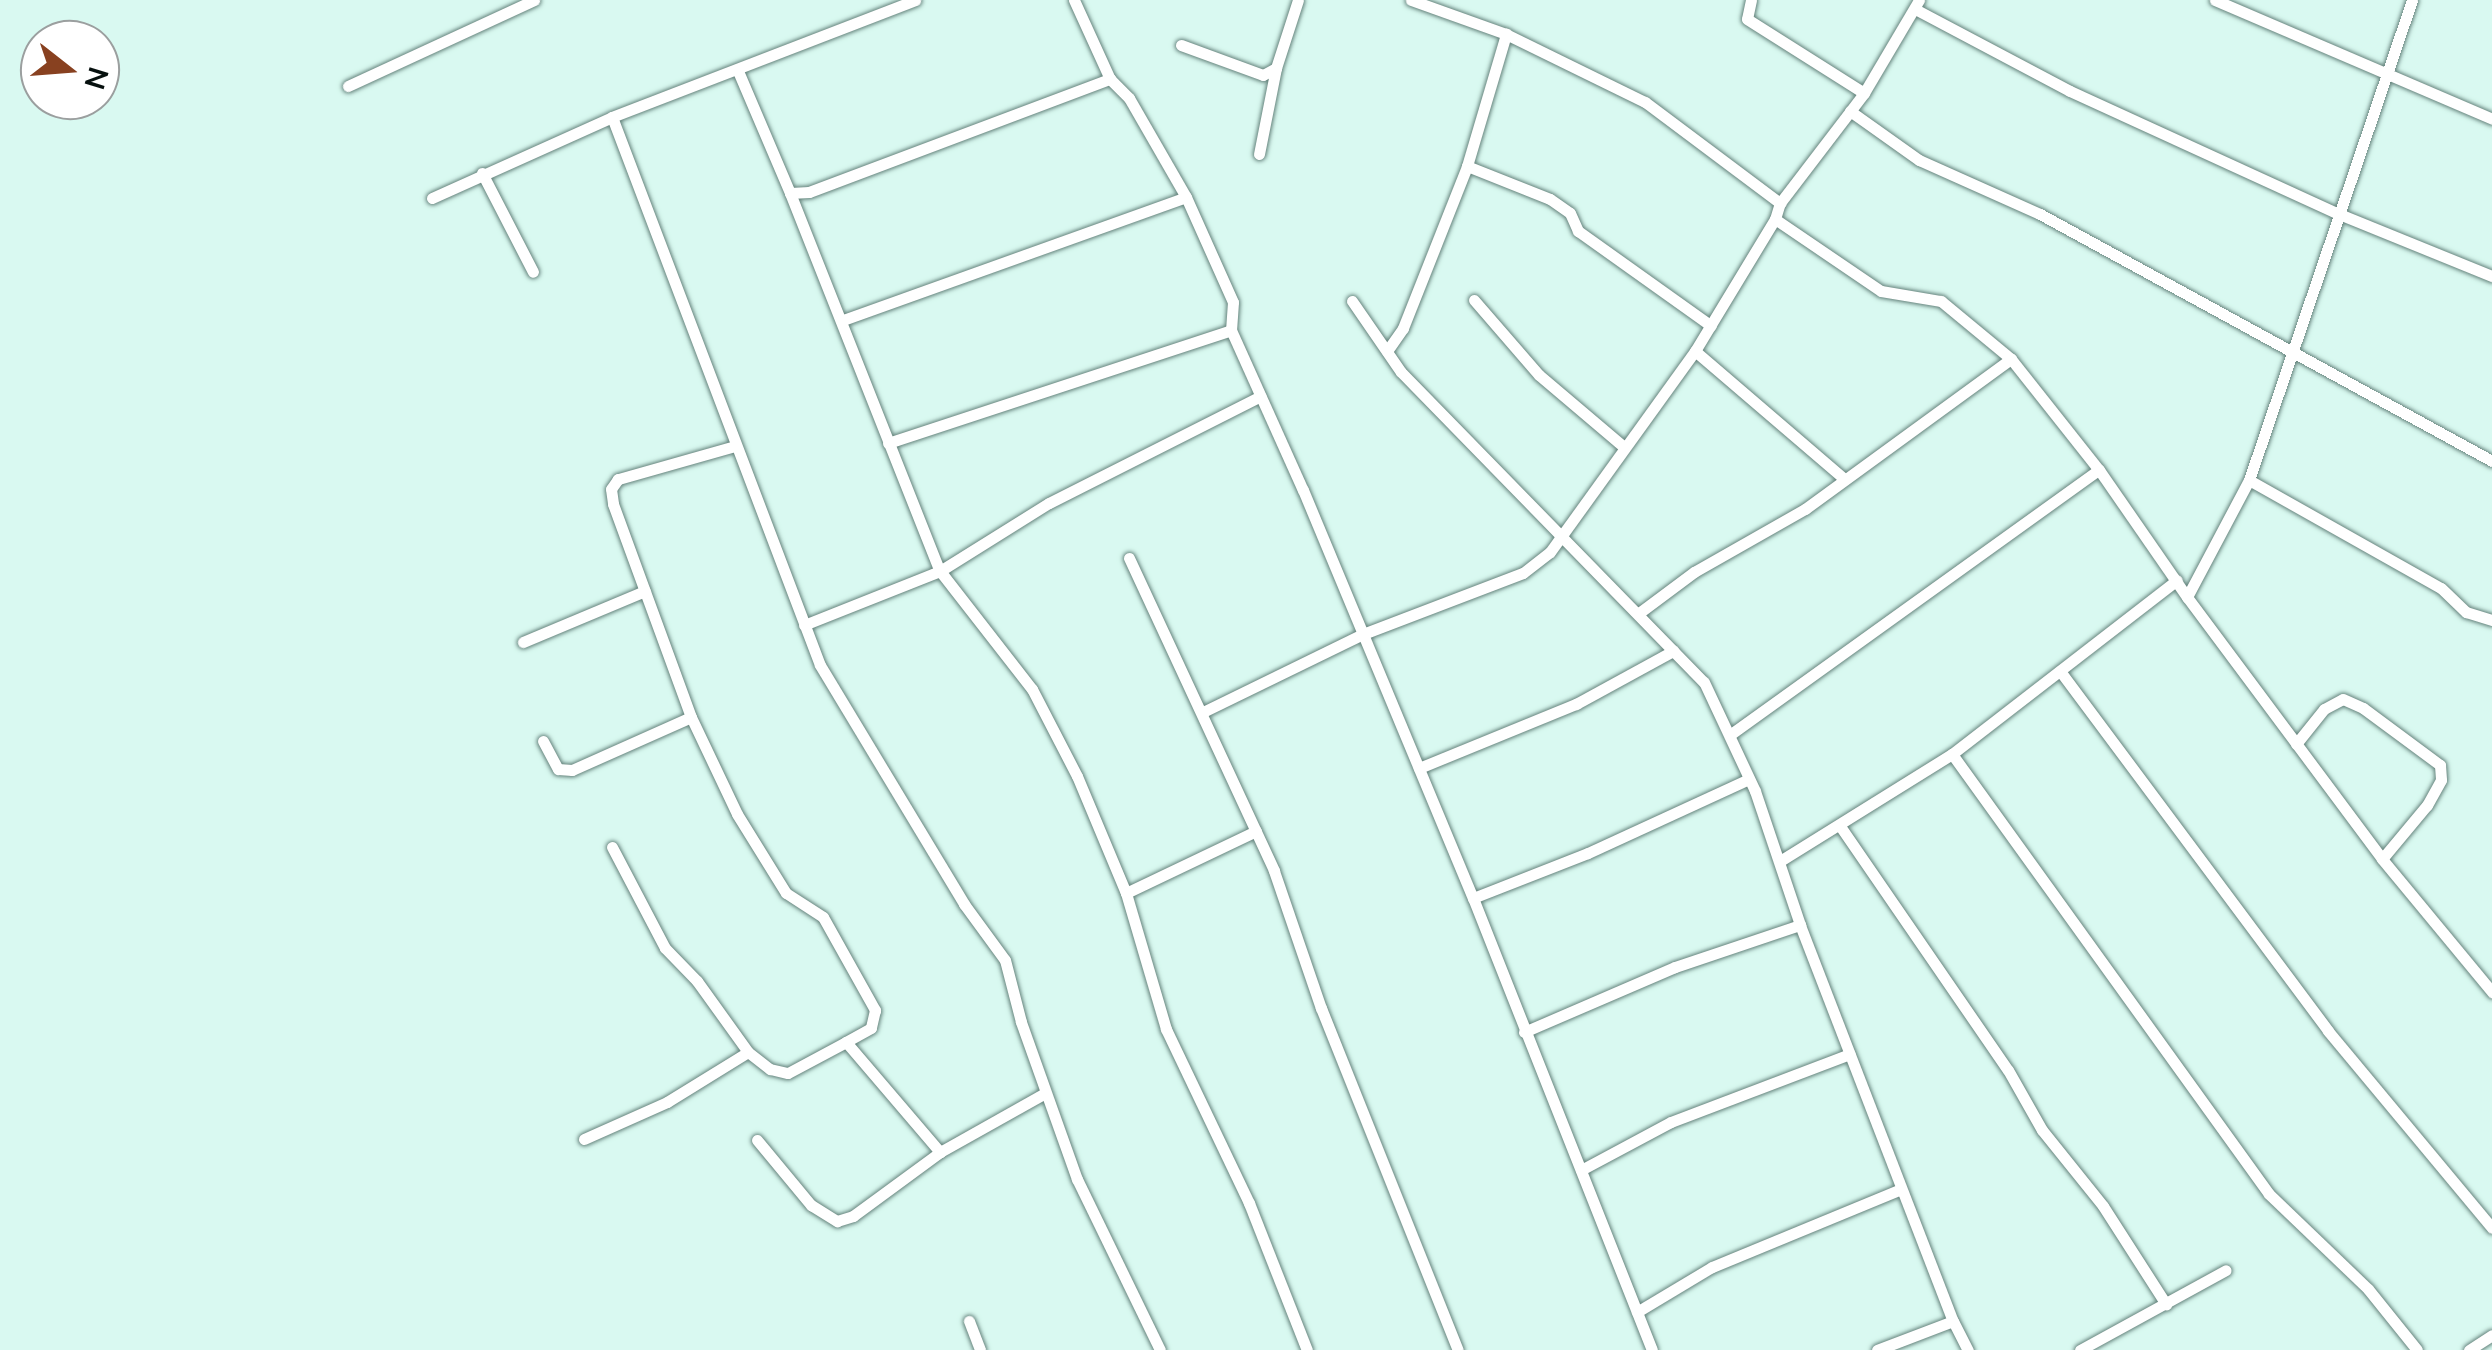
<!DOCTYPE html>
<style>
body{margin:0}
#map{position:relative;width:2492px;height:1350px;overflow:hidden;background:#d9f9f1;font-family:Mulish,sans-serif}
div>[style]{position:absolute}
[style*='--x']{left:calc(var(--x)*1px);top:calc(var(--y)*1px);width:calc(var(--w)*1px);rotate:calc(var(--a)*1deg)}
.roads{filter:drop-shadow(0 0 2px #65837c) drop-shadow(0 0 2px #65837c)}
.street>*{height:11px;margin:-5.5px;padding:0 5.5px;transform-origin:5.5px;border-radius:5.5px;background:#fff}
span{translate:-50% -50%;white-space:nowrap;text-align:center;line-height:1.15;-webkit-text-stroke:8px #fff;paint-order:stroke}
.north{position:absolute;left:20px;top:20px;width:100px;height:100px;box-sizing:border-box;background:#fff;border:2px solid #9b9f9f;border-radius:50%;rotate:107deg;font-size:28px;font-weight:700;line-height:40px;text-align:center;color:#06100e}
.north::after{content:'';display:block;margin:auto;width:35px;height:45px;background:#884120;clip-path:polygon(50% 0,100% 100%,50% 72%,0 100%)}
</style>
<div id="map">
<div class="roads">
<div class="street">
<i style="--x:1074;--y:0;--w:87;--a:65.5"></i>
<i style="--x:1110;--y:79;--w:27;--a:45"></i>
<i style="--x:1129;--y:98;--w:114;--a:60.1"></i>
<i style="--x:1186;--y:197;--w:115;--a:65.9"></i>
<i style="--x:1233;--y:302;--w:28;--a:94"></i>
<i style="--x:1231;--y:330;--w:175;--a:65.8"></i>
<i style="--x:1303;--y:490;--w:442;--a:67.4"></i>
<i style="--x:1473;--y:898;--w:486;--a:68.4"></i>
<i style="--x:1411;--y:0;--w:101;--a:19.7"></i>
<i style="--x:1506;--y:34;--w:155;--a:26.1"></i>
<i style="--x:1645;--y:102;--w:169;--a:36.8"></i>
<i style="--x:1751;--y:0;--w:19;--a:102"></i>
<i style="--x:1747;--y:19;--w:138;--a:32.3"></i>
<i style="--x:2215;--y:0;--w:301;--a:23.2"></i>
<i style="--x:1915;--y:9;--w:175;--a:27.9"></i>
<i style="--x:2070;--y:91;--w:296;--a:24.6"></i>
<i style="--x:2339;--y:214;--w:165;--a:22.1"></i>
<i style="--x:1181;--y:45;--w:87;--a:20.1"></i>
<i style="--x:1263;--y:75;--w:15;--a:-28"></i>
<i style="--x:738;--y:71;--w:133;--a:66.9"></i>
<i style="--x:790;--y:193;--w:19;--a:-3"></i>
<i style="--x:809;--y:192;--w:322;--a:-20.6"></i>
<i style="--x:348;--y:86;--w:205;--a:-24.8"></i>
<i style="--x:1850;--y:111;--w:85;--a:35.4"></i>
<i style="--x:1919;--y:160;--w:133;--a:24.1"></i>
<i style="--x:2040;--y:214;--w:515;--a:28.65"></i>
<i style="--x:612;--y:117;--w:586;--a:69.22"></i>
<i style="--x:820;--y:665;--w:279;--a:58.9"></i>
<i style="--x:964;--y:904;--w:69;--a:53.8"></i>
<i style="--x:1005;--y:960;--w:64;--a:75.5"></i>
<i style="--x:1021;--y:1022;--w:167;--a:70.4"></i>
<i style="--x:1077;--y:1179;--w:190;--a:64.1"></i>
<i style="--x:1259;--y:154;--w:88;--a:-78.8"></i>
<i style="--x:1276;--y:68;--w:71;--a:-72.1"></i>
<i style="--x:1467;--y:166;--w:89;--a:21.7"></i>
<i style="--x:1550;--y:199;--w:24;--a:35"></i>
<i style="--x:1570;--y:213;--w:20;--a:66"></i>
<i style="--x:1578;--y:231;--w:163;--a:35.5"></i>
<i style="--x:482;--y:173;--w:111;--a:62.7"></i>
<i style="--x:790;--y:193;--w:407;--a:68.4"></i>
<i style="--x:940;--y:571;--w:150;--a:52.1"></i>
<i style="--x:1032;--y:689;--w:98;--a:62.7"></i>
<i style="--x:1077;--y:776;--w:127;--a:67.3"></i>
<i style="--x:432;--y:198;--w:197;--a:-24.2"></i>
<i style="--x:612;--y:117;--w:325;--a:-21.1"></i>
<i style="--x:1775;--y:219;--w:128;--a:34.2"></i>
<i style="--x:1881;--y:291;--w:61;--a:9.5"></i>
<i style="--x:1941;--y:301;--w:91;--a:39.6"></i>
<i style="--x:2011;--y:359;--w:142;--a:51.6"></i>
<i style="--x:2099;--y:470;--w:155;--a:55.3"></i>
<i style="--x:2187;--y:597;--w:327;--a:53.3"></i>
<i style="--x:2382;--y:859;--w:173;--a:50.4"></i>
<i style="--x:1474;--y:300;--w:99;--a:49.1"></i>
<i style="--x:1539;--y:375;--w:111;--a:40.3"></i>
<i style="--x:1352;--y:301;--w:86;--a:55.4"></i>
<i style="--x:1401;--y:372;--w:433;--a:45.7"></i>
<i style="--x:1704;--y:682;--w:120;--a:64.9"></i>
<i style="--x:1755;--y:791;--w:141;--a:71.4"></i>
<i style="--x:1800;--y:925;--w:425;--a:68.9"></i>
<i style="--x:1953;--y:1321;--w:33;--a:63"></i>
<i style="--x:843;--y:320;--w:364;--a:-19.7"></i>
<i style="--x:1387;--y:351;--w:28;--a:-55"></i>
<i style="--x:1403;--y:328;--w:174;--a:-68.4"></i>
<i style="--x:1467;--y:166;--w:138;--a:-73.5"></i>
<i style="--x:1695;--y:351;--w:195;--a:40.6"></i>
<i style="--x:888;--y:443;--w:361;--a:-18.2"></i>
<i style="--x:735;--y:446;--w:122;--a:164.2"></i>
<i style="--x:618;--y:479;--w:12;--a:125"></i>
<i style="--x:611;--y:489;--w:15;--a:82"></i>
<i style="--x:613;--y:504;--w:227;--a:69.9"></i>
<i style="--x:691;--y:717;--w:107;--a:64.6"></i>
<i style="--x:737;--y:814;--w:93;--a:58.2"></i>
<i style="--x:786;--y:893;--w:44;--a:33"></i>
<i style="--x:823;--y:917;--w:107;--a:60.8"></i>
<i style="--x:875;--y:1010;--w:18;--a:103"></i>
<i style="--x:871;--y:1028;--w:29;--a:151"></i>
<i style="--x:846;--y:1042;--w:145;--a:49.5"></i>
<i style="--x:2249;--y:480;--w:220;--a:29.4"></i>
<i style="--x:2441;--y:588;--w:35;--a:44"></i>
<i style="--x:2466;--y:612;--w:27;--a:17"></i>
<i style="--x:1129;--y:558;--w:345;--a:65.1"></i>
<i style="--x:1274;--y:871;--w:145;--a:71.1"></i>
<i style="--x:1321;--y:1008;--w:368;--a:68.2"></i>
<i style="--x:2187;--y:597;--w:132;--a:-62.1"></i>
<i style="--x:2249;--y:480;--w:507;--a:-71.24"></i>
<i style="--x:1639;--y:613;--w:69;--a:-36.7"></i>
<i style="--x:1694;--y:572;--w:128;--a:-29.6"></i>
<i style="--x:1805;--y:509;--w:255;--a:-36.1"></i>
<i style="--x:804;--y:625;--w:146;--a:-21.7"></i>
<i style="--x:940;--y:571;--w:128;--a:-32"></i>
<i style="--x:1049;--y:503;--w:237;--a:-26.8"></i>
<i style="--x:523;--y:642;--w:132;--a:-22.7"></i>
<i style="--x:2060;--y:671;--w:449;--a:53.3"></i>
<i style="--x:2328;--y:1031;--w:256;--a:50.2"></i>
<i style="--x:1203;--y:712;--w:178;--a:-26"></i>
<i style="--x:1363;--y:634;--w:171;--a:-20.9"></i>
<i style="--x:1523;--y:573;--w:34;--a:-38"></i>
<i style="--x:1550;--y:552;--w:248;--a:-54.2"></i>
<i style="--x:1695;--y:351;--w:154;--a:-58.8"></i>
<i style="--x:1775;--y:219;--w:17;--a:-73"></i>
<i style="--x:1780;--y:203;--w:138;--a:-52.6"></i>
<i style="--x:1864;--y:93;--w:108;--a:-59.4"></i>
<i style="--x:1731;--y:734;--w:453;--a:-35.7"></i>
<i style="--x:543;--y:741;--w:32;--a:62"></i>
<i style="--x:558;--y:769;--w:14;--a:4"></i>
<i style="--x:572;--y:770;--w:130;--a:-24"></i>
<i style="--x:2296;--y:744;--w:45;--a:-51.3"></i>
<i style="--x:2324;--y:709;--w:21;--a:-28"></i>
<i style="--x:2343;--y:699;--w:22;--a:24"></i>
<i style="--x:2363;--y:708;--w:96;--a:36.5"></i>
<i style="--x:2440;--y:765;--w:15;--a:86"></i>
<i style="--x:2441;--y:780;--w:29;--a:119"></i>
<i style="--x:2427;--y:805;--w:70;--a:129.8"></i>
<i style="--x:1952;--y:754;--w:542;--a:54.23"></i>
<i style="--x:2269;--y:1194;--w:137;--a:43.8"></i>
<i style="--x:2368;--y:1289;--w:78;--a:51.2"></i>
<i style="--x:1419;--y:768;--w:170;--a:-22.2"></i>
<i style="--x:1576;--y:704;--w:111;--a:-28.7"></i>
<i style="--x:1840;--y:826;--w:296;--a:55.5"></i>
<i style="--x:2008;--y:1070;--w:69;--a:60.5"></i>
<i style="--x:2042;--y:1130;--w:97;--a:51.2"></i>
<i style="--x:2103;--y:1206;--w:117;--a:57.3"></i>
<i style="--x:1256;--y:831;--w:144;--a:154.5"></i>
<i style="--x:1126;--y:893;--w:142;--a:73.6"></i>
<i style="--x:1166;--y:1029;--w:193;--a:64.5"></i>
<i style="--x:1249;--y:1203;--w:158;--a:68.5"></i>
<i style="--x:612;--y:847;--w:114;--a:62.3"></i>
<i style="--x:665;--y:948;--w:46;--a:45.9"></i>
<i style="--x:697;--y:981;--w:87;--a:54.3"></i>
<i style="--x:748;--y:1052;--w:28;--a:38"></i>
<i style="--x:770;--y:1069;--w:18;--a:13"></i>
<i style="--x:788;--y:1073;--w:66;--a:-28.1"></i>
<i style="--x:1780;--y:861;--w:203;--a:-31.9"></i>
<i style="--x:1952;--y:754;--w:284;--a:-37.7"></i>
<i style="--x:1473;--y:898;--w:123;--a:-21.4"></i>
<i style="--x:1588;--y:853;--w:177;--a:-24.7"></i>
<i style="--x:1524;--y:1032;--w:164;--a:-23.3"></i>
<i style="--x:1675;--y:967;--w:132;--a:-18.6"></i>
<i style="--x:584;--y:1139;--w:91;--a:-24"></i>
<i style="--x:667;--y:1102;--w:95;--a:-31.7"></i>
<i style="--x:757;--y:1140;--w:85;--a:50.3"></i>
<i style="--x:811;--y:1205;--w:31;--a:32"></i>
<i style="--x:837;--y:1221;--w:17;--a:-17"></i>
<i style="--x:853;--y:1216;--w:108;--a:-36.3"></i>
<i style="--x:940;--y:1152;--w:120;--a:-29.3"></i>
<i style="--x:1581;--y:1170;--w:102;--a:-28.1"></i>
<i style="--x:1671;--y:1122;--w:191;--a:-20.8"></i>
<i style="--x:1637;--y:1312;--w:87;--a:-31"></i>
<i style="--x:1712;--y:1267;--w:204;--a:-22.4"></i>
<i style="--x:969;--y:1321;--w:31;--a:69"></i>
<i style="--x:1877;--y:1350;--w:81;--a:-20.9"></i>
<i style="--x:2080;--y:1350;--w:166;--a:-28.7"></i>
<i style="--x:2469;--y:1350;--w:27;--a:-33"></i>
</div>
</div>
<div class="north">N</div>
</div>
